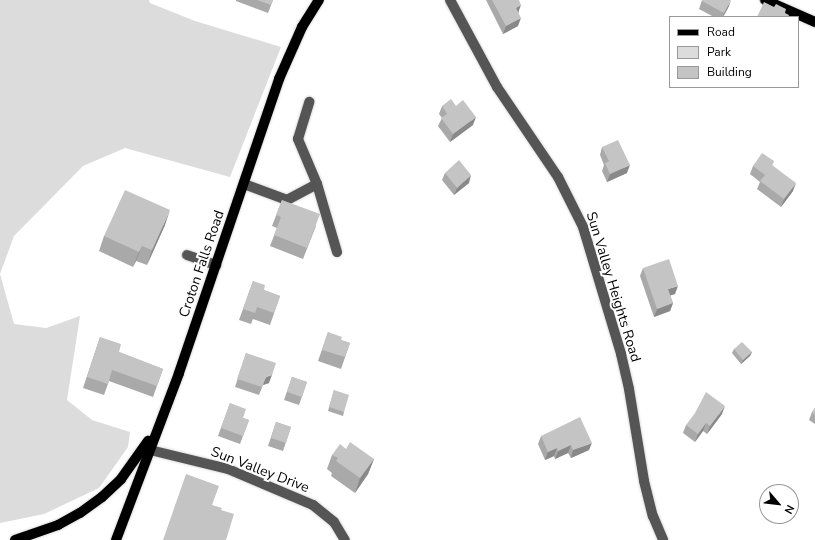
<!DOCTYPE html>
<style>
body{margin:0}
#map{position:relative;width:815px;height:540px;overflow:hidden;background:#fff;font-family:"Nunito Sans",sans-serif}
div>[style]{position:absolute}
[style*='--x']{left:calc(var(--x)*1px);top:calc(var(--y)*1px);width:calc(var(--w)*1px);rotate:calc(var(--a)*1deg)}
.green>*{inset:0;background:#dcdcdc}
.roads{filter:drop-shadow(0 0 1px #dbdbdb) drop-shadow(0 0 1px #dbdbdb)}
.minor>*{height:10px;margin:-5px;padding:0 5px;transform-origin:5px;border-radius:5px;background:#555}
.major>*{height:10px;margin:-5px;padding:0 5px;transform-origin:5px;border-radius:5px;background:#000}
.wall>*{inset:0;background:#a9a9a9}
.shaded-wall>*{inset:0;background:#898989}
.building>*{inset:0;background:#c4c4c4}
span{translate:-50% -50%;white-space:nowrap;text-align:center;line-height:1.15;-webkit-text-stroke:4px #fff;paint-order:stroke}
.street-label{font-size:14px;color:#000}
.legend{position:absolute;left:669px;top:16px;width:130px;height:72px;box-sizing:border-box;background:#fff;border:1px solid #999;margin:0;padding:5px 7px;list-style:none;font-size:12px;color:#000}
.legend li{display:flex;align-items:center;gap:8px;height:20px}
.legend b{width:20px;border:1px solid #999}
.north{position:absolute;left:759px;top:484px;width:40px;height:40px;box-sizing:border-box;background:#fff;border:1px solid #999;border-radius:50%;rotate:118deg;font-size:11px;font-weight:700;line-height:16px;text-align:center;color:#000}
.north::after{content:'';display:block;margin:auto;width:14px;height:18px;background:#000;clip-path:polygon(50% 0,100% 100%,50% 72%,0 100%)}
</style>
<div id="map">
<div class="green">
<i style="clip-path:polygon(0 0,149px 0,150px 3px,195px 21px,281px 47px,230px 177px,125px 148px,83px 166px,14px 236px,0 274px)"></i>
<i style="clip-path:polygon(0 274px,14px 324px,46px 328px,80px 316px,67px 400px,92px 420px,130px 432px,128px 447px,99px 488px,44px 514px,0 523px)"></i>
</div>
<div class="roads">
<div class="minor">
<i style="--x:450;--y:0;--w:99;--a:61.6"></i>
<i style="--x:497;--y:87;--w:109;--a:55.9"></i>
<i style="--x:558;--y:177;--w:56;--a:63.4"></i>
<i style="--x:583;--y:227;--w:133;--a:73.3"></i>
<i style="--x:621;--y:354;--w:36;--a:77"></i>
<i style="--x:629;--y:389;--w:93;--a:80.7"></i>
<i style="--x:644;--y:481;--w:36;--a:76"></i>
<i style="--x:653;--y:516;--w:26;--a:67"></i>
<i style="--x:244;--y:184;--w:46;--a:20.4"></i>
<i style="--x:287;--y:200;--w:34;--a:-28"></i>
<i style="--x:317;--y:184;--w:49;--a:-112.9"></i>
<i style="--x:298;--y:139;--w:39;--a:-73"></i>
<i style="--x:317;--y:184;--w:71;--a:73.6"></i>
<i style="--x:187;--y:255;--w:31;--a:19"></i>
<i style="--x:150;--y:450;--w:80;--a:13.7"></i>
<i style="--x:228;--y:469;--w:92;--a:23"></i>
<i style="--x:313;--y:505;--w:27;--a:39"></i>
<i style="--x:334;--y:522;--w:21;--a:59"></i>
</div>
<div class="major">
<i style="--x:765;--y:0;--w:55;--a:23.7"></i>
<i style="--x:15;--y:540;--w:46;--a:-19.2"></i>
<i style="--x:58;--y:525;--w:25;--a:-29"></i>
<i style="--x:80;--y:513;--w:27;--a:-36"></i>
<i style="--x:102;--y:497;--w:26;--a:-43"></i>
<i style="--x:121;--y:479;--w:47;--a:-54.6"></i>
<i style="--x:116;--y:540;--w:178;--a:-69.3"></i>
<i style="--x:179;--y:373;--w:311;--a:-71.2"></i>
<i style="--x:279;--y:79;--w:57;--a:-66.1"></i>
<i style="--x:302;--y:27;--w:32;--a:-58"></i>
</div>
</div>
<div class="wall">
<i style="clip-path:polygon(236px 0,273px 0,268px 13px,236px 1px)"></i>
<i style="clip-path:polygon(486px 0,519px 0,518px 26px,503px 34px)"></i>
<i style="clip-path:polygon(702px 0,729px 6px,723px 17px,714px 17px,699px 9px)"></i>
<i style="clip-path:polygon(442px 106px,456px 106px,473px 125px,450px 142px,438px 126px,442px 118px,439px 114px)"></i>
<i style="clip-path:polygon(602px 147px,627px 173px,607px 182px,602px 171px,604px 165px,600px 155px)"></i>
<i style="clip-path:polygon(774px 161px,772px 165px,793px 191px,781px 207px,757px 189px,760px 182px,750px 174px,753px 166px)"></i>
<i style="clip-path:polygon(445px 173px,469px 183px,454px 195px,442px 180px)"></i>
<i style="clip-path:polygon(282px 200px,316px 226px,303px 259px,270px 246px,277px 228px,272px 226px)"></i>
<i style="clip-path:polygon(165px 225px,147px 265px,136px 261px,133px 267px,99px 251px,104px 236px)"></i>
<i style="clip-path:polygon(643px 268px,675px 294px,670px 295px,673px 303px,670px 311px,654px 317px,640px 276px)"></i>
<i style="clip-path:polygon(253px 281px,264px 290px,280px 296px,270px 325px,253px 319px,251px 324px,239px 320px)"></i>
<i style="clip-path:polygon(328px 332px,341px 340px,350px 343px,341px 369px,318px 361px)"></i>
<i style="clip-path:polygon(100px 337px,119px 352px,163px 369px,153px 397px,109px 381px,104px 395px,83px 388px)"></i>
<i style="clip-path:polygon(734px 349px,752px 352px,750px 356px,741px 364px,732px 353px)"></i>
<i style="clip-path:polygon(246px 353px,269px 383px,263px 385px,259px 395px,235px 387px)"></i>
<i style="clip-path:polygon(292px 377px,307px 382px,299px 405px,284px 400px)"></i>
<i style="clip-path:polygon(334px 390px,344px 412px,343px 416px,328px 411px)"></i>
<i style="clip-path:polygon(230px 403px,243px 418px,249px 420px,240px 444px,218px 436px)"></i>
<i style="clip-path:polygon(815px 408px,815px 424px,809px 420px,812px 412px)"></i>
<i style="clip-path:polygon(722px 414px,707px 434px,703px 431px,695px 442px,683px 433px,686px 425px)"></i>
<i style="clip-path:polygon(276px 422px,291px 427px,283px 451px,268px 446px)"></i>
<i style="clip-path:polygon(541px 436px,589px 450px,571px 458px,568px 453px,555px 459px,554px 456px,545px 460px,538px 444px)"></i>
<i style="clip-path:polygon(346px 449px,374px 459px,368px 474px,355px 493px,331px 476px,332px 473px,327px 469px,332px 455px)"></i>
</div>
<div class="shaded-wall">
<i style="clip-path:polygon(731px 0,729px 6px,723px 17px,724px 13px)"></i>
<i style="clip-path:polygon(521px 5px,518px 13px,516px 8px)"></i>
<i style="clip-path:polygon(521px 18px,518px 26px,503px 34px,506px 26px)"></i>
<i style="clip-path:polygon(476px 117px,473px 125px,450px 142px,453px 134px)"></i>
<i style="clip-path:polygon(630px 165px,627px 173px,607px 182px,610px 174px)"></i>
<i style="clip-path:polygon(471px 175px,469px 183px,454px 195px,457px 188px)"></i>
<i style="clip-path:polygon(796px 183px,793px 191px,781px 207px,784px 199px)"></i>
<i style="clip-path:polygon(170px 210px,165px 225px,147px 265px,152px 250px)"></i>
<i style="clip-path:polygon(142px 246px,136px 261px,133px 267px,139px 252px)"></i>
<i style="clip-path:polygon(678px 286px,675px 294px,666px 297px,668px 289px)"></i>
<i style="clip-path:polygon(673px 303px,670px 311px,654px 317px,657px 309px)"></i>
<i style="clip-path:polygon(752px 352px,750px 356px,741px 364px,743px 360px)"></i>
<i style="clip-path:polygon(272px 375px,269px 383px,263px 385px,266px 377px)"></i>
<i style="clip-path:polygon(725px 406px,722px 414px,707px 434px,710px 426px)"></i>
<i style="clip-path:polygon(706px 423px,703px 431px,695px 442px,698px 434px)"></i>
<i style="clip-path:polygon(592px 443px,589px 450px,571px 458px,573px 450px)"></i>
<i style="clip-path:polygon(571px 445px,568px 453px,555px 459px,558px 451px)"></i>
<i style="clip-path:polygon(557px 448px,554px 456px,545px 460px,548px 452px)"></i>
<i style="clip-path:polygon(374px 459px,368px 474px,355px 493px,360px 478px)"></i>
</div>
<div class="building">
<i style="clip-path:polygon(257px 0,273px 0,271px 5px)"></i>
<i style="clip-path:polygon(492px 0,519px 0,521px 5px,516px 8px,521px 18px,506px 26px)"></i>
<i style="clip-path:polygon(702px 0,731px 0,724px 13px,702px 1px)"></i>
<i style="clip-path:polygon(764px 2px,774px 7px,776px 4px,786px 9px,785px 13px,789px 15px,788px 17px,757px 17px)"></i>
<i style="clip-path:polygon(451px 99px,456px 106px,463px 100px,476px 117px,453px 134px,441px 118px,447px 114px,442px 106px)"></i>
<i style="clip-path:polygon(618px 140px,630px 165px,610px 174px,605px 163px,609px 161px,602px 147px)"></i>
<i style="clip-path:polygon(762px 153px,774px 161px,772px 165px,796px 183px,784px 199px,760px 181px,765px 175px,753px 166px)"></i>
<i style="clip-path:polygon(459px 160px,471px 175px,457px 188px,445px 173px)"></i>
<i style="clip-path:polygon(125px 190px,170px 210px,152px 250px,142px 246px,139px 252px,104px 236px)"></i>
<i style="clip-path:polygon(282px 200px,320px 214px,307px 248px,274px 235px,281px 217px,276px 215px)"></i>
<i style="clip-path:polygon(669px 259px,678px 286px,668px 289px,673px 303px,657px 309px,643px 268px)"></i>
<i style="clip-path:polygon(253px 281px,265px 285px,264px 290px,280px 296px,274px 313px,257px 307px,255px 313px,243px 309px)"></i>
<i style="clip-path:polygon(328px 332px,342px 337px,341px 340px,350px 343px,345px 357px,322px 350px)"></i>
<i style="clip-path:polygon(100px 337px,121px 344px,119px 352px,163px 369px,157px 386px,112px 370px,108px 384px,87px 377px)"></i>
<i style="clip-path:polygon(742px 342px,752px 352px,743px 360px,734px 349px)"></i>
<i style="clip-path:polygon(246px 353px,276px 363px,272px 375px,266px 377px,262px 387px,237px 379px)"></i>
<i style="clip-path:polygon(292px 377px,307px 382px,302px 397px,287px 392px)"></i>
<i style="clip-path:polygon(334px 390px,349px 395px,344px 412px,329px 407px)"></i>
<i style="clip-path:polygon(706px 392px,725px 406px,710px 426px,706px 423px,698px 434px,686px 425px,695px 413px)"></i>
<i style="clip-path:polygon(230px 403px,246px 409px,243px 418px,249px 420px,243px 436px,221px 428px)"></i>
<i style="clip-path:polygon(815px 408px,815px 415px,812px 412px)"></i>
<i style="clip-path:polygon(580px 417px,592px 443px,573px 450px,571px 445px,558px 451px,557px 448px,548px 452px,541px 436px)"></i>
<i style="clip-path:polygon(276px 422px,291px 427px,286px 443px,271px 438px)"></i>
<i style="clip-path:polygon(350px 442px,374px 459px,360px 478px,336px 461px,338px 458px,332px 455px,340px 444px,346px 449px)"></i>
<i style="clip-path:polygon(186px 474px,219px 486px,212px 505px,222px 508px,221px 510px,234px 514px,226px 540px,163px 540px)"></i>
</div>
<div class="street-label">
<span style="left:202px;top:264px;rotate:-71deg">Croton Falls Road</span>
<span style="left:613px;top:287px;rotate:73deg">Sun Valley Heights Road</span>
<span style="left:260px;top:470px;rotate:21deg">Sun Valley Drive</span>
</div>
<ul class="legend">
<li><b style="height:5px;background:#000"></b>Road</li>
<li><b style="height:11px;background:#dcdcdc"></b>Park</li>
<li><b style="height:11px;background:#c4c4c4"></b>Building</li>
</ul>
<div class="north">N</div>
</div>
